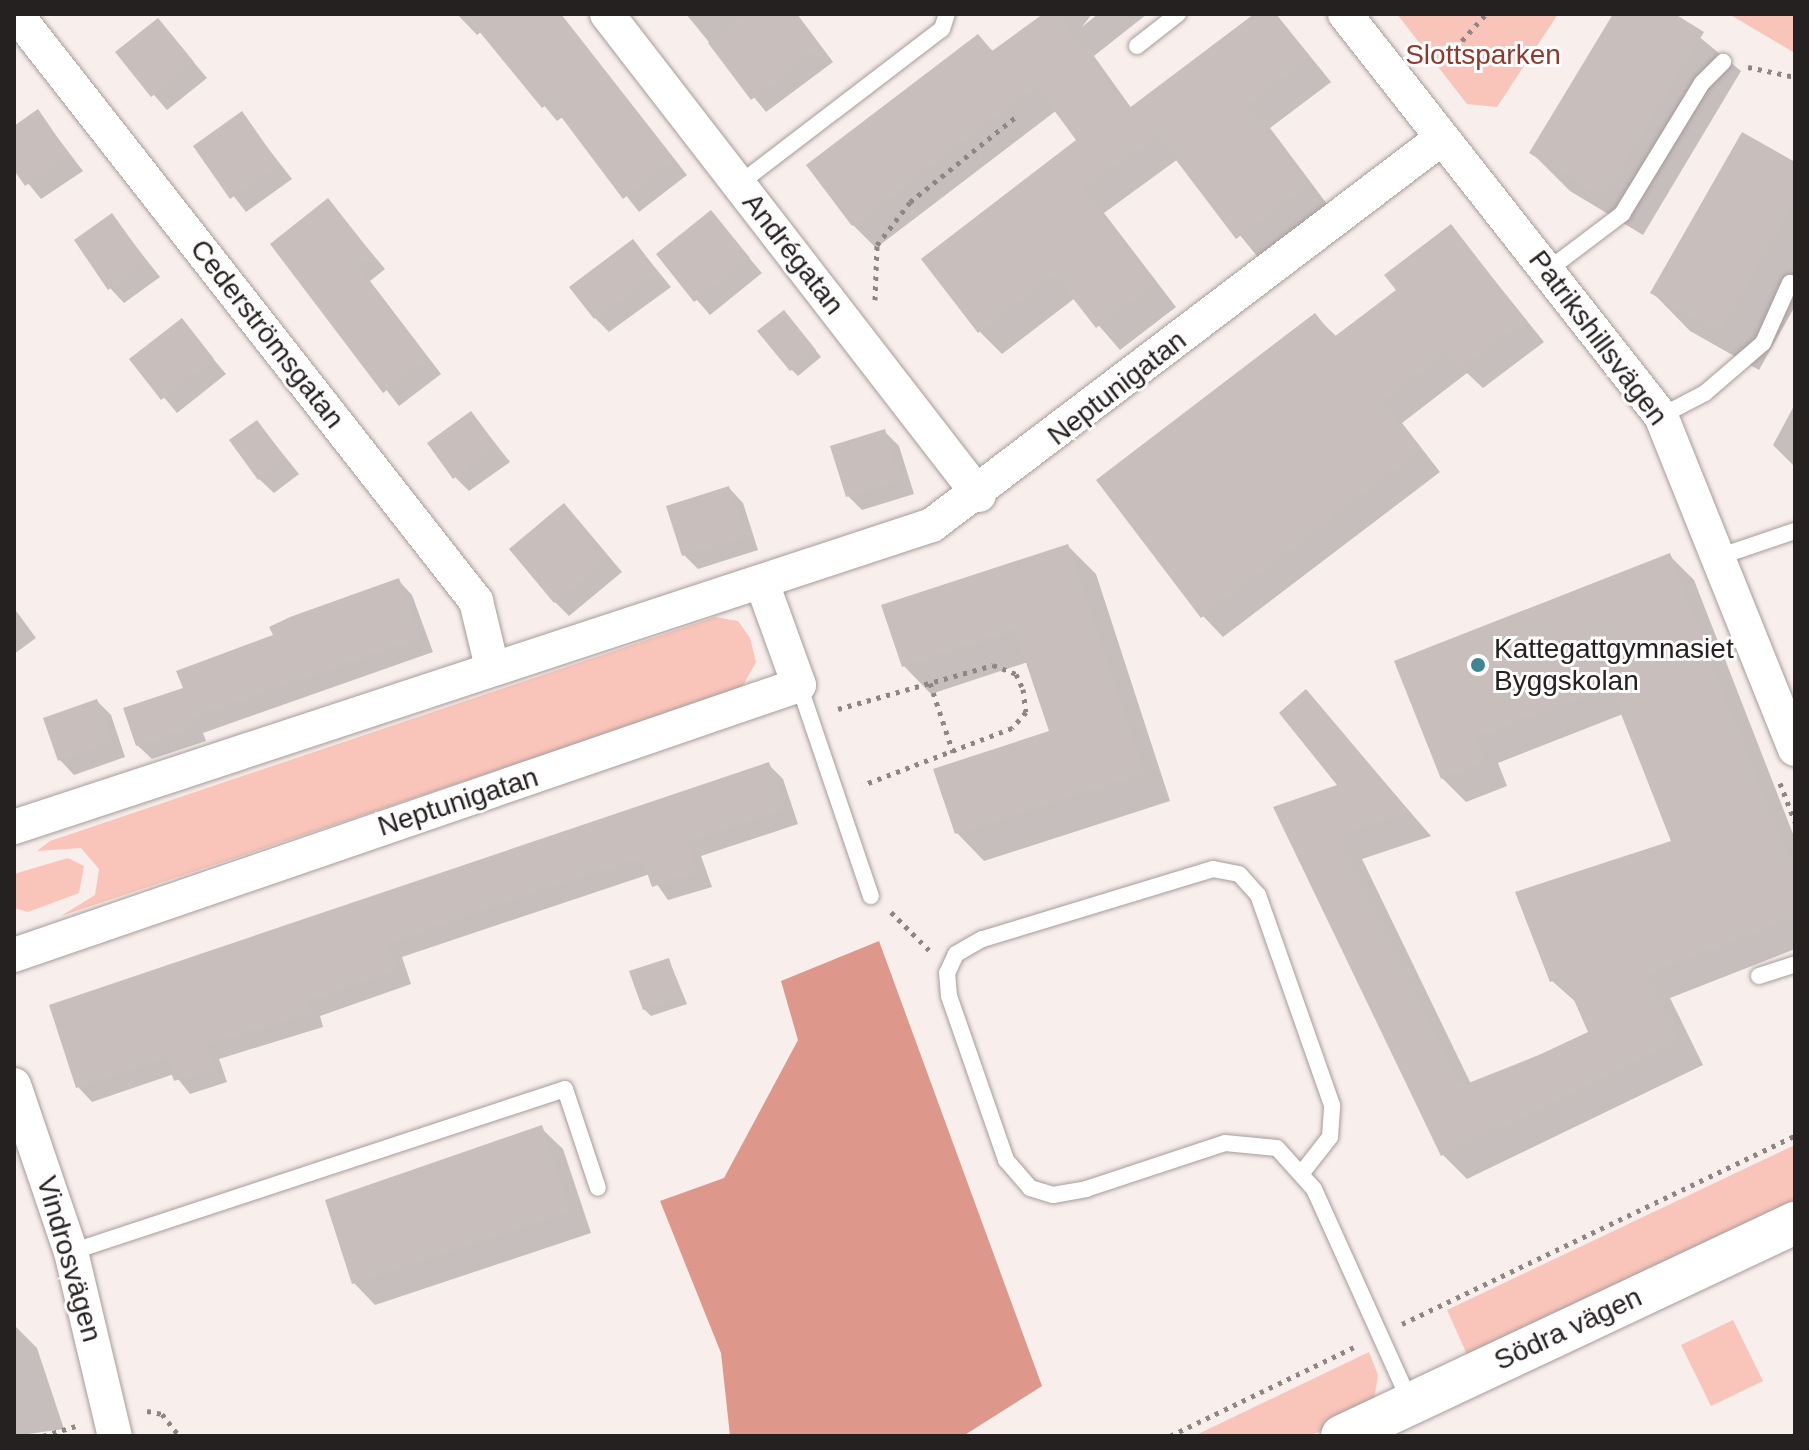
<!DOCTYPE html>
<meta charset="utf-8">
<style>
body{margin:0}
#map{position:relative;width:1809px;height:1450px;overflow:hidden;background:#f8eeeb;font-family:Arial,sans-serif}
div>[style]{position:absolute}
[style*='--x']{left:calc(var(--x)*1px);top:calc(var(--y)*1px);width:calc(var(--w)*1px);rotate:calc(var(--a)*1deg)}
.green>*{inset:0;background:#f9c4b9}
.forest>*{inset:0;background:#dd988b}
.shadow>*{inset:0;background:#0003}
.building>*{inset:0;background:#c8bebc}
.path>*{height:5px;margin-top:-2.5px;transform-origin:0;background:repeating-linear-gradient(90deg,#8d8684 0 4px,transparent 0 10px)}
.roads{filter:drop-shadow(0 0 2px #a69c9a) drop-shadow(0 0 2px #a69c9a)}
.service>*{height:16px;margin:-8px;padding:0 8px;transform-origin:8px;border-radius:8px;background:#fff}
.minor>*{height:34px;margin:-17px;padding:0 17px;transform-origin:17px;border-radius:17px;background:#fff}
.tertiary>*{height:42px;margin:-21px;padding:0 21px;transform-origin:21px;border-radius:21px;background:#fff}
.dots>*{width:22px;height:22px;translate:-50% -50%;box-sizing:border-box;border:4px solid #fffdfd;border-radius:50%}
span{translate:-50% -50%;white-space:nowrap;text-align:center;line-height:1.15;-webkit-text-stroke:6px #fffdfd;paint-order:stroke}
.park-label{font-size:28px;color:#8d3a2c}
.street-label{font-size:28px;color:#252120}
.poi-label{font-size:28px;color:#252120}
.left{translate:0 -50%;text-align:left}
.frame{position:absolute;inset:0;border:16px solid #252120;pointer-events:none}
</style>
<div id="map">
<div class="green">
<i style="clip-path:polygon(1397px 14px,1558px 14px,1497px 107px,1467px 104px)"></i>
<i style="clip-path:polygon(1729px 14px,1795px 14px,1795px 53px)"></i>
<i style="clip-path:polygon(715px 617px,738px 621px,750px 638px,756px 662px,741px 689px,61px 916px,95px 895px,99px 869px,81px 848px,37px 851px,50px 841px)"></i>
<i style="clip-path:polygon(68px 858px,84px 866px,79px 893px,28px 912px,14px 908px,14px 874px)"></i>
<i style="clip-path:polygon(1795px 1145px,1795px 1201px,1469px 1359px,1447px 1310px)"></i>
<i style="clip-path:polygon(1733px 1320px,1763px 1381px,1711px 1406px,1681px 1345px)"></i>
<i style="clip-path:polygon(1369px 1352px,1378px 1375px,1373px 1406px,1310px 1436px,1194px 1436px)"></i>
</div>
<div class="forest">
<i style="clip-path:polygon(879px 941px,1042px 1386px,963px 1436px,730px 1436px,721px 1353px,660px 1201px,724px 1178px,798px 1040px,781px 981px)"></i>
</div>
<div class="shadow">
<i style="clip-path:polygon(457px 14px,561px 14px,687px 175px,639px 212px,564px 116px,557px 121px,482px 31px,477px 35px)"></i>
<i style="clip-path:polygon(686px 14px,797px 14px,833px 62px,766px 112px)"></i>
<i style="clip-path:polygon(1046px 14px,1092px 14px,1082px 27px,1098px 14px,1147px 14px,1094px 56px,1132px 109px,1257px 14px,1276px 14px,1331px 82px,1270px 128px,1330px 208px,1261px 261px,1178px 159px,1104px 213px,1176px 307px,1120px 350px,1075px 298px,1002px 354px,979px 331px,1079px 140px,1057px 110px,876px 248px,853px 225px,978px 37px,994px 52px)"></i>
<i style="clip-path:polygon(1615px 14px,1671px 14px,1741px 71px,1643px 235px,1570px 191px,1532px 153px)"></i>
<i style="clip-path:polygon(158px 20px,207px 78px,167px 110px,118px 53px)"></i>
<i style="clip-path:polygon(38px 112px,83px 171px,41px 199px,14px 166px,14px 129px)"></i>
<i style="clip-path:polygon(241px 114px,292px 179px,246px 212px,195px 146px)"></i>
<i style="clip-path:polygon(1795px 164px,1795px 306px,1759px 370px,1690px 331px,1652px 292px)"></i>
<i style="clip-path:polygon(328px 201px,385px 269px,370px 281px,441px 374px,399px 406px,273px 245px)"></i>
<i style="clip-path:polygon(711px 213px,762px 273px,710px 315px,658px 255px)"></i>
<i style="clip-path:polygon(112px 216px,160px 277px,124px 303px,110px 288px)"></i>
<i style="clip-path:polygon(1451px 226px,1544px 342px,1483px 388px,1467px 373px,1402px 423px,1440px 472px,1223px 637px,1203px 616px,1315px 316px,1337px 337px,1399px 290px)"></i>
<i style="clip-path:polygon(633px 241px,671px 287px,609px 332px,595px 318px)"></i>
<i style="clip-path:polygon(790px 319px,821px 357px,798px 376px,791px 369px)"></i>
<i style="clip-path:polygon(181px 321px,226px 374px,177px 413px,132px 359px)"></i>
<i style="clip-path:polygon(1795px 404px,1795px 467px,1773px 445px)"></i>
<i style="clip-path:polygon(471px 413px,510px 462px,469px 491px,455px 477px)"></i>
<i style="clip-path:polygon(257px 422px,299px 474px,274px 493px,259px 479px)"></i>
<i style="clip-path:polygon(884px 431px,899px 446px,914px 494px,862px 510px,848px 496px)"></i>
<i style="clip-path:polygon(729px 488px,743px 503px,758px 550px,698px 569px,684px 555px)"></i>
<i style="clip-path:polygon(578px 520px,622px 572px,569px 616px,555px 602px)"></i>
<i style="clip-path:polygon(1068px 546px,1096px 574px,1170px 801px,984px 861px,957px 833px,1052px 732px,1028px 662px,931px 694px,904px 666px)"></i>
<i style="clip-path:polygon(1670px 556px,1694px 580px,1795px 839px,1795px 949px,1670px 998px,1703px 1065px,1467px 1179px,1443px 1155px,1275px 808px,1341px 786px,1306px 692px,1431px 836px,1362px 859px,1471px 1084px,1591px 1033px,1578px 1004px,1552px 981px,1674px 843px,1623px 714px,1498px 763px,1507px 786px,1466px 802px,1442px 778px,1397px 662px)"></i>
<i style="clip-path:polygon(398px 580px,412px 595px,433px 652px,203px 733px,206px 741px,152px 759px,137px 745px,185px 690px)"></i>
<i style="clip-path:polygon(14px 608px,36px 638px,14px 654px)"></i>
<i style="clip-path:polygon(97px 701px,111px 715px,125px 757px,74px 775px,60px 760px)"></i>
<i style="clip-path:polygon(769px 765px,783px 779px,798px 824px,701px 856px,712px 887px,668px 900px,650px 874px,402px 957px,411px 984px,320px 1016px,323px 1027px,219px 1059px,227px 1082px,190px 1094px,174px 1074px,92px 1102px,78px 1087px)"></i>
<i style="clip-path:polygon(669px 960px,687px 1004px,651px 1016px,644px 1009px)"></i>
<i style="clip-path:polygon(541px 1128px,563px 1149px,591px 1233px,375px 1305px,354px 1283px)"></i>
<i style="clip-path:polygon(14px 1325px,37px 1348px,64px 1429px,14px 1436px)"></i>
</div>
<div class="building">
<i style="clip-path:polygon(465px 14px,560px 14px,674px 160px,623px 199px,550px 102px,542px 108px)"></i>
<i style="clip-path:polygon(747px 14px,796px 14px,820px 47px,751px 100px,708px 43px)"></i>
<i style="clip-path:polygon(1043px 14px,1059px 14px,1128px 109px,1254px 14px,1276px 14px,1309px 58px,1248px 104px,1309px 184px,1236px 239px,1157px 135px,1083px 189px,1154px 283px,1096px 328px,1054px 274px,978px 333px,921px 259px,1076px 140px,1036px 86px,852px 226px,806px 165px,978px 34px,992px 51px)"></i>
<i style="clip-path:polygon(1613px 14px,1675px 14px,1704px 32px,1604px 198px,1529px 153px)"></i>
<i style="clip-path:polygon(158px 18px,194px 62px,151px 97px,115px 52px)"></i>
<i style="clip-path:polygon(38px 109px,70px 156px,25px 186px,14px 170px,14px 126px)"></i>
<i style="clip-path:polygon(242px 111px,279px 164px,230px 199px,193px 146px)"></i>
<i style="clip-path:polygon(1742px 132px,1795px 162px,1795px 202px,1720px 333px,1650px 293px)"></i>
<i style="clip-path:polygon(328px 198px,372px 254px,358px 266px,428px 359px,383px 393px,270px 244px)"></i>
<i style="clip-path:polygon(711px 210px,750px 258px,694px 302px,656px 254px)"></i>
<i style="clip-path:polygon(112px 213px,147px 262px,108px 290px,74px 240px)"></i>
<i style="clip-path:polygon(1451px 224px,1525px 320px,1460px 369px,1447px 352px,1383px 401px,1420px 450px,1201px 618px,1096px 480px,1315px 313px,1334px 337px,1396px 290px,1384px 275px)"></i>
<i style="clip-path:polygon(633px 239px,658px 272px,594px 319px,569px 287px)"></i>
<i style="clip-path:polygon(784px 310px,816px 350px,790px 371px,757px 331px)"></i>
<i style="clip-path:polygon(182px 318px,214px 359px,161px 400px,129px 359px)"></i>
<i style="clip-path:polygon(471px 411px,497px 446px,453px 479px,427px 443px)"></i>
<i style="clip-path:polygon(257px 420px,286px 459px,258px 480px,229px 440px)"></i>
<i style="clip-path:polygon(885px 429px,901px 480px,846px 497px,830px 446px)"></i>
<i style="clip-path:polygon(729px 486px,745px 536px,682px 556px,666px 506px)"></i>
<i style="clip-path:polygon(564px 503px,609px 557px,554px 603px,509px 549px)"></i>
<i style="clip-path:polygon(1068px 544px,1144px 773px,955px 834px,933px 769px,1049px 731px,1015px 630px,902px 667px,881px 605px)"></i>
<i style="clip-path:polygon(1670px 553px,1795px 873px,1795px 916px,1648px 974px,1680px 1040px,1441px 1156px,1273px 807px,1337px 785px,1279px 713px,1306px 689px,1409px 811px,1339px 835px,1461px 1086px,1539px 1055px,1588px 1032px,1564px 977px,1550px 982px,1515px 892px,1671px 841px,1610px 686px,1475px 738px,1485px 762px,1441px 779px,1394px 661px)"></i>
<i style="clip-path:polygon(399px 578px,420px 638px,190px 718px,193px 727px,136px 746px,123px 708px,183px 688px,176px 671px,273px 635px,269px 627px,290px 617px)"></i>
<i style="clip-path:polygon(97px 699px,112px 742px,58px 761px,43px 718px)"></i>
<i style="clip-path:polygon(769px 762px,786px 809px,688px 841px,699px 872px,652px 887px,642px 858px,548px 887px,389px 943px,398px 969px,307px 1002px,310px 1013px,206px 1045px,214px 1068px,174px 1081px,166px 1058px,76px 1088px,49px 1005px)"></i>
<i style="clip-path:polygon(669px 958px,681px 998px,643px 1010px,629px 971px)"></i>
<i style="clip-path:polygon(542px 1125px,570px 1211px,352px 1284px,325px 1200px)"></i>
</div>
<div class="path">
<i style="--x:1442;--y:63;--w:66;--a:-48.1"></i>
<i style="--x:1748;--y:67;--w:48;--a:12"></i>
<i style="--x:875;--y:300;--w:55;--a:-87.9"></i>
<i style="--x:877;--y:245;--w:54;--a:-52.5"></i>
<i style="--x:910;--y:202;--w:137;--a:-38.8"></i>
<i style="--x:930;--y:683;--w:73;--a:71.6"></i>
<i style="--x:838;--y:709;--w:161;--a:-15.8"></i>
<i style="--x:993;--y:665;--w:25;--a:21"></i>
<i style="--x:1016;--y:674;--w:17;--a:65"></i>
<i style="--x:1023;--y:689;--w:23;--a:83"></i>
<i style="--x:1026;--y:712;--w:21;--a:131"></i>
<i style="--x:1012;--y:728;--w:160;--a:159.1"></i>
<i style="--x:1780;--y:783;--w:42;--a:69"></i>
<i style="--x:891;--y:912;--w:54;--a:45"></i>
<i style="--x:1402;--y:1324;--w:436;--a:-25.6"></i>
<i style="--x:147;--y:1411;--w:15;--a:11"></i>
<i style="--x:162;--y:1414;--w:28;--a:52"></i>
<i style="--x:43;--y:1436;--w:34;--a:-17"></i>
<i style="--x:1170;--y:1436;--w:204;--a:-25.8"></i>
</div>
<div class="roads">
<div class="service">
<i style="--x:1137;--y:46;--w:52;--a:-38"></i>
<i style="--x:739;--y:184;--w:255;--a:-37.4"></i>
<i style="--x:942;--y:29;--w:16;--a:-72"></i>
<i style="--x:1548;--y:270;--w:93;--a:-37.1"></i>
<i style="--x:1622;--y:214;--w:153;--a:-58.6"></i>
<i style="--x:1702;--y:83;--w:30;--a:-45"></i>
<i style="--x:1661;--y:416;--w:50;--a:-27.6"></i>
<i style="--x:1705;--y:393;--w:77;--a:-40.8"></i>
<i style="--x:1763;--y:343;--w:66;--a:-65.8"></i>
<i style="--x:1721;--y:556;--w:78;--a:-18.7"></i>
<i style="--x:799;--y:685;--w:223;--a:71.2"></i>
<i style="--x:1759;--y:976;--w:38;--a:-18"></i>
<i style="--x:1301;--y:1174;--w:47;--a:-51.9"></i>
<i style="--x:1330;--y:1137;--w:32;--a:-86"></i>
<i style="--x:1332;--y:1105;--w:223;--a:-109.4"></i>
<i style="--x:1258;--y:895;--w:28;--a:-132"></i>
<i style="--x:1239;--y:874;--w:26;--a:-169"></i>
<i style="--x:1213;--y:869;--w:241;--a:163.1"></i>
<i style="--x:982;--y:939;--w:30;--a:150"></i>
<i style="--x:956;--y:954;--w:21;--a:115"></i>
<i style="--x:947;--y:973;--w:23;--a:85"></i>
<i style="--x:949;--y:996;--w:174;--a:70.8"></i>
<i style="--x:1006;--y:1160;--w:37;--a:49"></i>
<i style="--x:1030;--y:1188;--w:24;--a:17"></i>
<i style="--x:1053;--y:1195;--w:34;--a:-10"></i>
<i style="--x:1086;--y:1189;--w:146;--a:-18.3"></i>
<i style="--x:1225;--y:1143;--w:52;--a:5.5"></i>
<i style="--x:1277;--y:1148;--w:55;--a:47.9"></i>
<i style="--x:1314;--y:1189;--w:234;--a:65.7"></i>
<i style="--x:71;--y:1252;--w:520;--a:-18.26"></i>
<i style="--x:565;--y:1089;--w:104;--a:71.6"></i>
</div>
<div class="minor">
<i style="--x:16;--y:14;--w:746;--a:51.92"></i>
<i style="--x:476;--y:601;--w:68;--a:76.4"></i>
<i style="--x:607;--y:14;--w:608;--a:52.28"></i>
<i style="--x:1345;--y:14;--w:511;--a:51.83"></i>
<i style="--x:1661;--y:416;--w:359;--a:68.1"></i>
<i style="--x:14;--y:827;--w:966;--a:-18.21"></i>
<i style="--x:932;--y:525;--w:640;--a:-37.19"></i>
<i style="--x:14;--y:955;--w:830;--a:-18.98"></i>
<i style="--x:799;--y:685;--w:109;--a:-109.9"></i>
<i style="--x:14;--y:1085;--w:176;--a:71.2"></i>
<i style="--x:71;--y:1252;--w:189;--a:76.6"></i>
</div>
<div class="tertiary">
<i style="--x:1342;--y:1436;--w:501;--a:-25.18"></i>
</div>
</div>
<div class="dots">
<i style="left:1478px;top:665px;background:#408592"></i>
</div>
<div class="park-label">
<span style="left:1483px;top:55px">Slottsparken</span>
</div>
<div class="street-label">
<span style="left:793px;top:254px;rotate:52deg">Andrégatan</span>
<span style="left:267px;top:334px;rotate:52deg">Cederströmsgatan</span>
<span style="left:1598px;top:338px;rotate:53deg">Patrikshillsvägen</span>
<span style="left:1117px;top:388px;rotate:-38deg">Neptunigatan</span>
<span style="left:458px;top:802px;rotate:-18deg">Neptunigatan</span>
<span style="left:69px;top:1259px;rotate:74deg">Vindrosvägen</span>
<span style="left:1568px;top:1329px;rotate:-25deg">Södra vägen</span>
</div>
<div class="poi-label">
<span class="left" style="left:1494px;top:665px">Kattegattgymnasiet<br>Byggskolan</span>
</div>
<div class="frame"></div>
</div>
